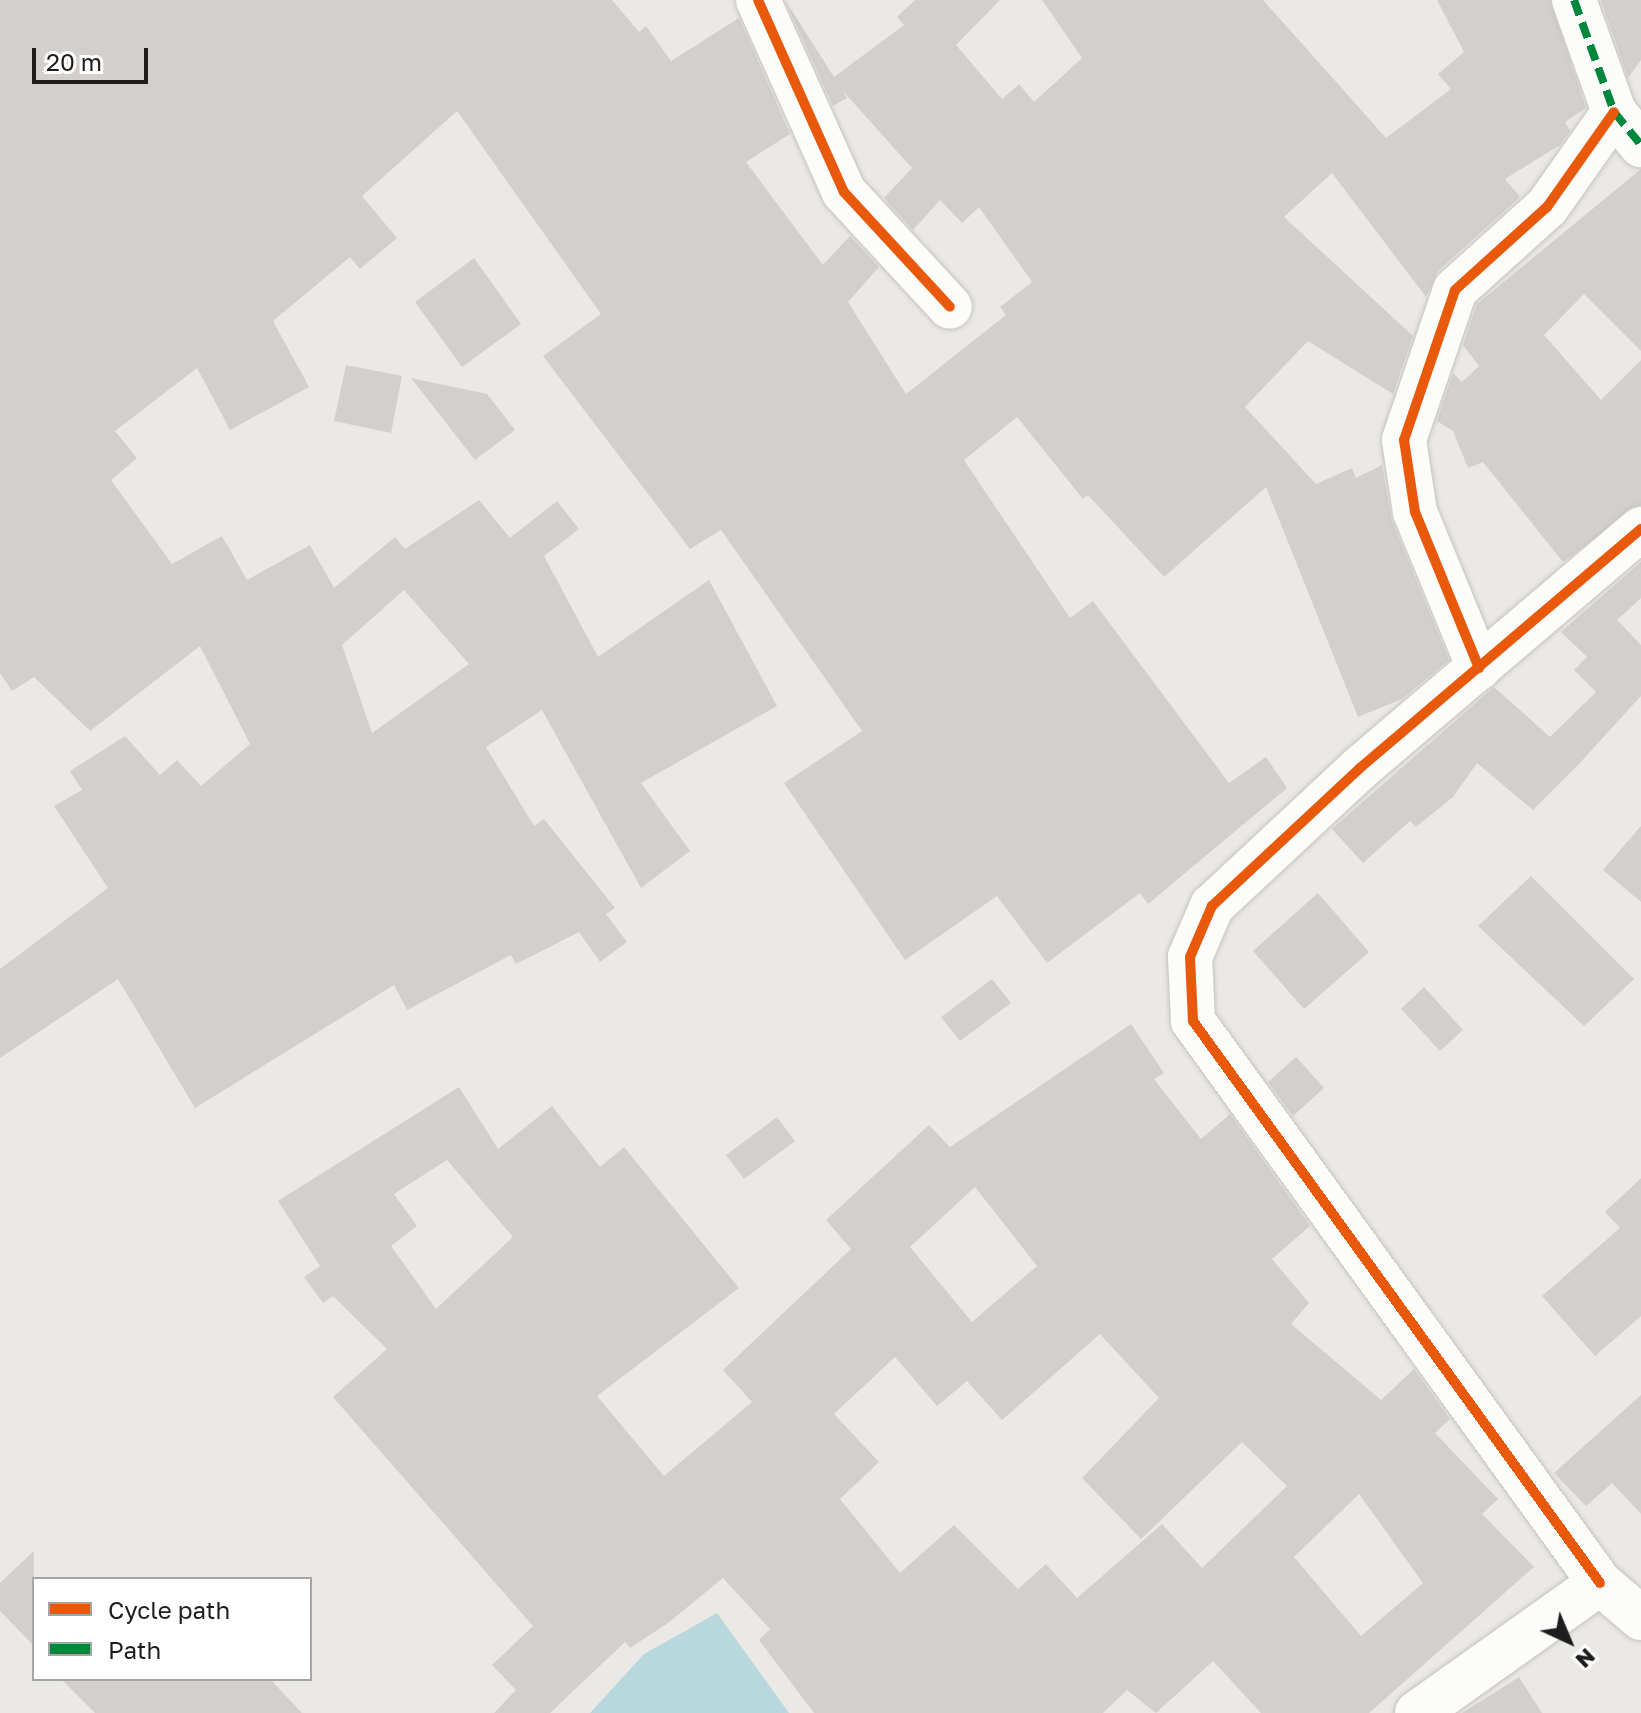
<!DOCTYPE html>
<style>
body{margin:0}
#map{position:relative;width:1641px;height:1713px;overflow:hidden;background:#ebe9e6;font-family:"Golos Text",sans-serif}
div>[style]{position:absolute}
[style*='--x']{left:calc(var(--x)*1px);top:calc(var(--y)*1px);width:calc(var(--w)*1px);rotate:calc(var(--a)*1deg)}
.water>*{inset:0;background:#b9d8de}
.building>*{inset:0;background:#d2cfcc}
.roads{filter:drop-shadow(0 0 2px #c4c3c2) drop-shadow(0 0 2px #c4c3c2)}
.minor>*{height:44px;margin:-22px;padding:0 22px;transform-origin:22px;border-radius:22px;background:#fcfcfb}
.quiet>*{height:8px;margin-top:-4px;transform-origin:0;background:repeating-linear-gradient(90deg,#00873e 0 16px,transparent 0 24px)}
.cycleway>*{height:10px;margin:-5px;padding:0 5px;transform-origin:5px;border-radius:5px;background:#e8590c}
span{translate:-50% -50%;white-space:nowrap;text-align:center;line-height:1.15;-webkit-text-stroke:6px #fff;paint-order:stroke}
.legend{position:absolute;left:32px;top:1577px;width:280px;height:104px;box-sizing:border-box;background:#fff;border:2px solid #a5a5a5;margin:0;padding:10px 14px;list-style:none;font-size:24px;color:#1d1d1d}
.legend li{display:flex;align-items:center;gap:16px;height:40px}
.legend b{width:40px;border:2px solid #a5a5a5}
.north{position:absolute;left:1529px;top:1601px;width:80px;height:80px;-webkit-text-stroke:6px #fff;paint-order:stroke;rotate:136deg;font-size:22px;font-weight:700;line-height:32px;text-align:center;color:#1d1d1d}
.north::after{content:'';display:block;margin:auto;width:28px;height:36px;background:#1d1d1d;clip-path:polygon(50% 0,100% 100%,50% 72%,0 100%)}
.scale{position:absolute;left:32px;top:48px;width:116px;height:36px;box-sizing:border-box;border:4px solid #1d1d1d;border-top:0;padding-left:10px;font-size:24px;line-height:28px;white-space:nowrap;color:#1d1d1d;-webkit-text-stroke:6px #fff;paint-order:stroke}
</style>
<div id="map">
<div class="water">
<i style="clip-path:polygon(717px 1613px,789px 1713px,590px 1713px,644px 1654px)"></i>
</div>
<div class="building">
<i style="clip-path:polygon(evenodd,0 0,612px 0,639px 32px,646px 26px,671px 61px,739px 18px,790px 134px,746px 162px,823px 265px,850px 236px,879px 267px,848px 302px,906px 394px,1006px 315px,1000px 307px,1032px 282px,979px 207px,962px 223px,940px 200px,913px 230px,884px 198px,912px 168px,843px 91px,847px 98px,833px 106px,785px 0,834px 77px,904px 25px,897px 17px,915px 0,1000px 0,956px 45px,1002px 99px,1019px 84px,1034px 102px,1082px 58px,1042px 0,1263px 0,1386px 138px,1451px 89px,1438px 74px,1464px 52px,1437px 0,1550px 0,1586px 108px,1565px 122px,1570px 131px,1560px 145px,1505px 179px,1520px 197px,1438px 271px,1426px 297px,1332px 173px,1284px 217px,1413px 336px,1393px 394px,1308px 341px,1245px 407px,1316px 484px,1352px 468px,1356px 478px,1382px 465px,1392px 521px,1449px 660px,1402px 699px,1358px 717px,1266px 487px,1164px 577px,1088px 495px,1083px 499px,1017px 417px,964px 460px,1070px 618px,1093px 601px,1229px 783px,1266px 757px,1287px 788px,1148px 904px,1140px 893px,1047px 963px,997px 896px,905px 960px,784px 783px,862px 731px,721px 530px,690px 549px,543px 356px,601px 314px,457px 111px,362px 196px,397px 238px,360px 269px,350px 257px,273px 321px,309px 387px,230px 430px,197px 368px,115px 431px,137px 458px,111px 480px,172px 564px,222px 536px,247px 580px,310px 545px,334px 588px,395px 537px,405px 549px,479px 500px,510px 538px,557px 501px,579px 529px,544px 556px,598px 657px,709px 580px,777px 706px,641px 783px,690px 851px,641px 888px,542px 710px,486px 747px,534px 826px,544px 819px,615px 908px,606px 914px,627px 942px,600px 962px,579px 932px,516px 964px,511px 955px,407px 1010px,394px 985px,195px 1108px,118px 979px,0 1058px,0 969px,108px 888px,54px 806px,82px 790px,70px 771px,125px 736px,160px 775px,177px 760px,201px 786px,250px 744px,200px 646px,90px 731px,34px 677px,12px 691px,0 673px,0 0,404px 590px,469px 664px,372px 733px,342px 645px,404px 590px)"></i>
<i style="clip-path:polygon(1601px 0,1641px 0,1641px 60px,1628px 78px)"></i>
<i style="clip-path:polygon(1641px 169px,1641px 351px,1584px 294px,1544px 335px,1601px 400px,1641px 360px,1641px 505px,1563px 562px,1483px 462px,1468px 468px,1453px 431px,1437px 421px,1453px 373px,1462px 382px,1479px 366px,1463px 345px,1477px 304px)"></i>
<i style="clip-path:polygon(474px 258px,521px 324px,462px 367px,415px 302px)"></i>
<i style="clip-path:polygon(346px 365px,402px 376px,391px 433px,334px 421px)"></i>
<i style="clip-path:polygon(411px 378px,487px 394px,515px 430px,475px 460px)"></i>
<i style="clip-path:polygon(1641px 562px,1641px 598px,1617px 620px,1641px 645px,1641px 696px,1578px 765px,1533px 810px,1477px 763px,1453px 797px,1416px 827px,1410px 821px,1363px 863px,1332px 829px,1494px 687px,1550px 737px,1596px 692px,1574px 670px,1587px 657px,1561px 632px)"></i>
<i style="clip-path:polygon(1641px 826px,1641px 902px,1603px 870px)"></i>
<i style="clip-path:polygon(1531px 876px,1634px 979px,1584px 1026px,1478px 926px)"></i>
<i style="clip-path:polygon(1318px 893px,1369px 952px,1304px 1009px,1253px 951px)"></i>
<i style="clip-path:polygon(992px 979px,1011px 1003px,960px 1041px,941px 1017px)"></i>
<i style="clip-path:polygon(1424px 987px,1463px 1030px,1440px 1051px,1401px 1009px)"></i>
<i style="clip-path:polygon(evenodd,1131px 1024px,1164px 1073px,1154px 1079px,1201px 1139px,1230px 1114px,1310px 1226px,1272px 1259px,1309px 1303px,1291px 1324px,1381px 1400px,1414px 1369px,1450px 1419px,1435px 1433px,1498px 1499px,1482px 1514px,1534px 1567px,1369px 1713px,1261px 1713px,1213px 1661px,1156px 1713px,1127px 1690px,1103px 1713px,814px 1713px,759px 1640px,770px 1629px,723px 1578px,668px 1623px,630px 1648px,625px 1642px,550px 1713px,494px 1713px,516px 1690px,492px 1665px,533px 1626px,333px 1397px,387px 1349px,333px 1296px,323px 1303px,304px 1277px,320px 1266px,278px 1201px,459px 1087px,498px 1149px,552px 1106px,600px 1167px,624px 1147px,739px 1288px,597px 1396px,664px 1476px,752px 1402px,723px 1370px,851px 1249px,826px 1220px,929px 1125px,950px 1147px,1131px 1024px,447px 1160px,513px 1237px,436px 1309px,391px 1246px,417px 1226px,394px 1194px,447px 1160px,1131px 1024px,975px 1187px,1037px 1266px,972px 1322px,910px 1247px,975px 1187px,1131px 1024px,1100px 1334px,1159px 1398px,1082px 1478px,1141px 1539px,1242px 1442px,1287px 1486px,1202px 1568px,1162px 1524px,1077px 1598px,1046px 1564px,1018px 1589px,954px 1525px,900px 1573px,840px 1499px,879px 1462px,834px 1414px,895px 1357px,937px 1406px,967px 1381px,1002px 1420px,1100px 1334px,1131px 1024px,1359px 1494px,1423px 1583px,1361px 1636px,1294px 1557px,1359px 1494px)"></i>
<i style="clip-path:polygon(1296px 1057px,1324px 1088px,1293px 1116px,1268px 1082px)"></i>
<i style="clip-path:polygon(777px 1117px,795px 1141px,744px 1179px,726px 1155px)"></i>
<i style="clip-path:polygon(1641px 1178px,1641px 1316px,1595px 1356px,1542px 1296px,1620px 1228px,1605px 1212px)"></i>
<i style="clip-path:polygon(1641px 1395px,1641px 1514px,1612px 1483px,1586px 1506px,1554px 1473px)"></i>
<i style="clip-path:polygon(34px 1551px,34px 1646px,0 1611px,0 1583px)"></i>
<i style="clip-path:polygon(1519px 1677px,1542px 1713px,1462px 1713px)"></i>
<i style="clip-path:polygon(61px 1679px,270px 1679px,302px 1713px,95px 1713px)"></i>
</div>
<div class="roads">
<div class="minor">
<i style="--x:758;--y:0;--w:210;--a:65.9"></i>
<i style="--x:844;--y:192;--w:156;--a:47.3"></i>
<i style="--x:1574;--y:0;--w:119;--a:70.3"></i>
<i style="--x:1614;--y:112;--w:43;--a:50.7"></i>
<i style="--x:1479;--y:668;--w:169;--a:-112.3"></i>
<i style="--x:1415;--y:512;--w:73;--a:-98.7"></i>
<i style="--x:1404;--y:440;--w:158;--a:-71.2"></i>
<i style="--x:1455;--y:290;--w:124;--a:-42.1"></i>
<i style="--x:1547;--y:207;--w:116;--a:-54.8"></i>
<i style="--x:1600;--y:1583;--w:694;--a:-125.91"></i>
<i style="--x:1193;--y:1021;--w:64;--a:-92.7"></i>
<i style="--x:1190;--y:957;--w:56;--a:-66.7"></i>
<i style="--x:1212;--y:906;--w:202;--a:-43"></i>
<i style="--x:1360;--y:768;--w:369;--a:-40.4"></i>
<i style="--x:1417;--y:1713;--w:224;--a:-35.4"></i>
<i style="--x:1600;--y:1583;--w:54;--a:40.5"></i>
</div>
</div>
<div class="quiet">
<i style="--x:1574;--y:0;--w:119;--a:70.3"></i>
<i style="--x:1614;--y:112;--w:43;--a:50.7"></i>
</div>
<div class="cycleway">
<i style="--x:758;--y:0;--w:210;--a:65.9"></i>
<i style="--x:844;--y:192;--w:156;--a:47.3"></i>
<i style="--x:1479;--y:668;--w:169;--a:-112.3"></i>
<i style="--x:1415;--y:512;--w:73;--a:-98.7"></i>
<i style="--x:1404;--y:440;--w:158;--a:-71.2"></i>
<i style="--x:1455;--y:290;--w:124;--a:-42.1"></i>
<i style="--x:1547;--y:207;--w:116;--a:-54.8"></i>
<i style="--x:1600;--y:1583;--w:694;--a:-125.91"></i>
<i style="--x:1193;--y:1021;--w:64;--a:-92.7"></i>
<i style="--x:1190;--y:957;--w:56;--a:-66.7"></i>
<i style="--x:1212;--y:906;--w:202;--a:-43"></i>
<i style="--x:1360;--y:768;--w:369;--a:-40.4"></i>
</div>
<ul class="legend">
<li><b style="height:10px;background:#e8590c"></b>Cycle path</li>
<li><b style="height:10px;background:#00873e"></b>Path</li>
</ul>
<div class="north">N</div>
<div class="scale">20 m</div>
</div>
